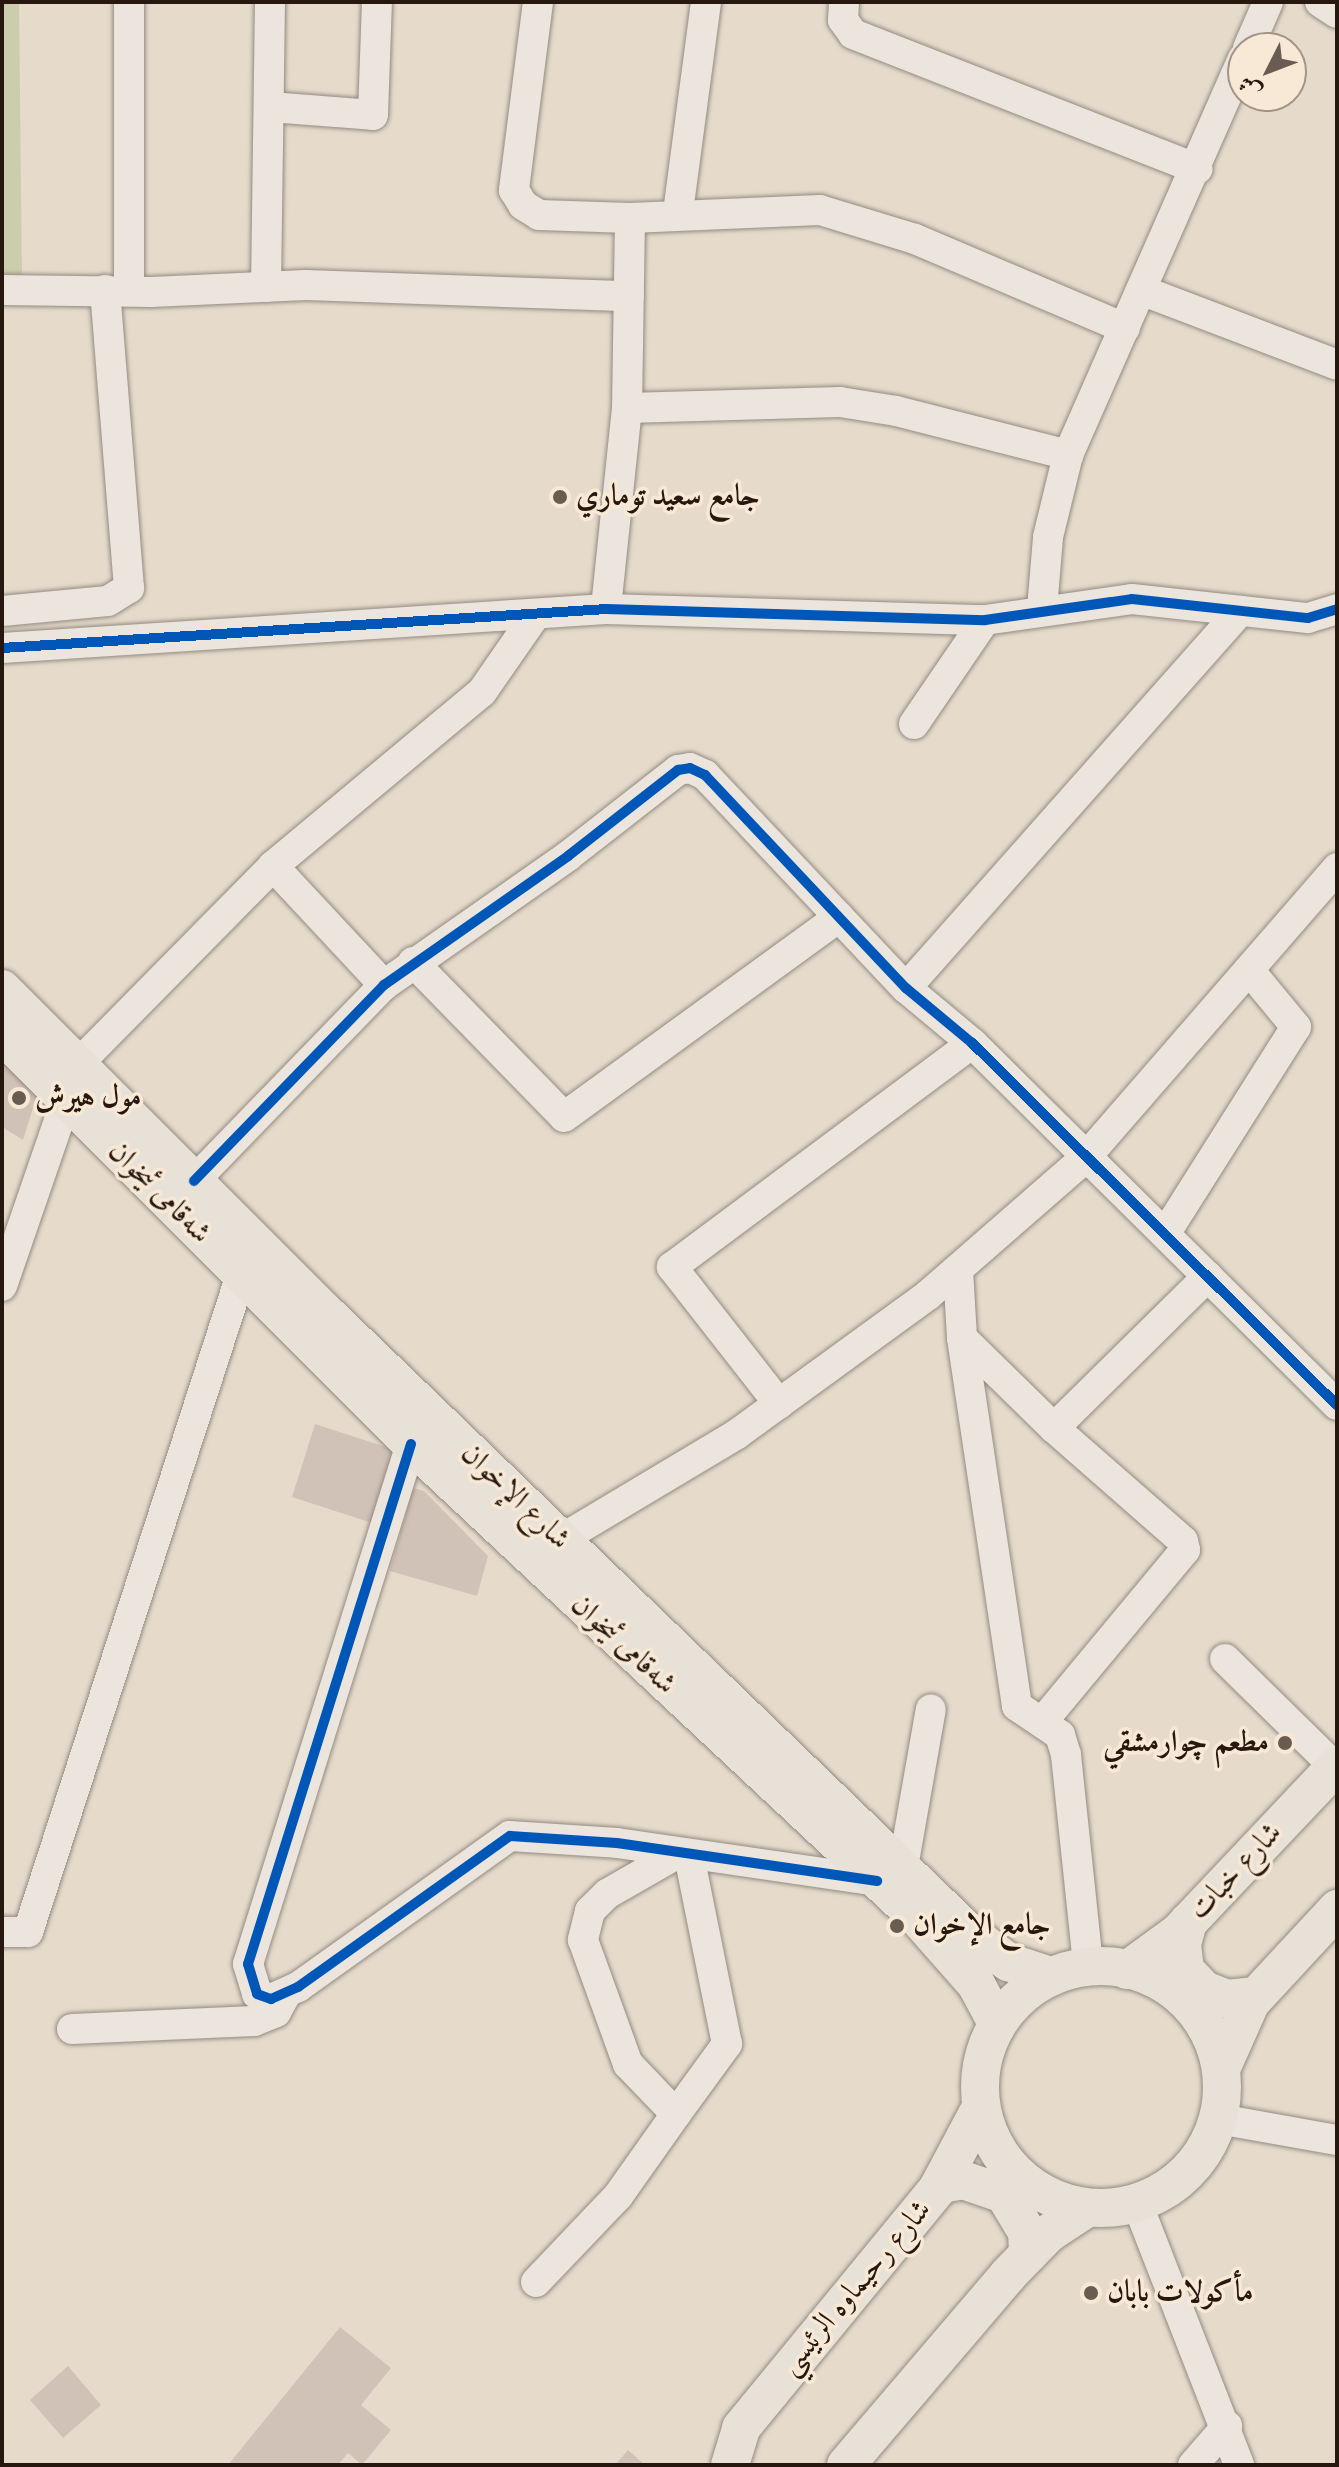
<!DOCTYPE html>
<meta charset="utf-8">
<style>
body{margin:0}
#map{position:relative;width:1339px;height:2467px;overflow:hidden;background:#e6dbcb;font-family:"IM FELL English",Amiri,serif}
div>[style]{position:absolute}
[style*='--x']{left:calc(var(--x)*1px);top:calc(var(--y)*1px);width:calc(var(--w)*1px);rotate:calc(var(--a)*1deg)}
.green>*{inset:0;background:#cccdad}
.building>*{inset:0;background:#d1c2b7}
.roads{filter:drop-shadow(0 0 2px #938b81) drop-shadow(0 0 2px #938b81)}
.minor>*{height:30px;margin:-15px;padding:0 15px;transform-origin:15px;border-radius:15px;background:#ebe5dd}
.major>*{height:38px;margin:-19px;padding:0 19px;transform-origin:19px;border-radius:19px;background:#e8e1d7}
.major>.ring{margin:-19px;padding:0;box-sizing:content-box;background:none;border:38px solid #e8e1d7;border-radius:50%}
.cycleway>*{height:10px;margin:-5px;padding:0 5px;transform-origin:5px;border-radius:5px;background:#0057b8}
.dots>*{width:22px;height:22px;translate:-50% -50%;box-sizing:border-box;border:4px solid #f7e9d5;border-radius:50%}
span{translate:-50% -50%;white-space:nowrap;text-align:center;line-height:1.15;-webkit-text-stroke:7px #f7e9d5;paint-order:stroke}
.poi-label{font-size:30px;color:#26170f;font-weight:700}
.left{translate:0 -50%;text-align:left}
.right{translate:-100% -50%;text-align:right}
.street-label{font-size:30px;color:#26170f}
.frame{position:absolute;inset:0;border:4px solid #26170f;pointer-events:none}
.north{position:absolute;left:1227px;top:32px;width:80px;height:80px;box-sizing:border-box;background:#f7e9d5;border:2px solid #a39586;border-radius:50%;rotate:228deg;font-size:22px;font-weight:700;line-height:32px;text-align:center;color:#26170f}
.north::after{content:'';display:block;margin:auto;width:28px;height:36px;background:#695c51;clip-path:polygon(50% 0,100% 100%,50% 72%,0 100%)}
</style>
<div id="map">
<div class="green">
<i style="clip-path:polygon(2px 2px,19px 2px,22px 279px,2px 279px)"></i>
</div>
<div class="building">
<i style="clip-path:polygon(2px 1048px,40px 1086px,23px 1140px,2px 1127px)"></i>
<i style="clip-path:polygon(315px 1424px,395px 1450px,372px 1523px,292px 1497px)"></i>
<i style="clip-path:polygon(413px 1488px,424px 1491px,488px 1556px,477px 1596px,390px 1571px)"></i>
<i style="clip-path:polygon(340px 2327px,391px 2368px,361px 2405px,391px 2430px,362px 2465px,348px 2453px,338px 2465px,228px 2465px)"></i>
<i style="clip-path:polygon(68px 2366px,101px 2405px,63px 2438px,30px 2400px)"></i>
<i style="clip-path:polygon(628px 2450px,645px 2465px,615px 2465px)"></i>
</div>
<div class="roads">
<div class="minor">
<i style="--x:538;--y:2;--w:190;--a:97.3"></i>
<i style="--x:514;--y:190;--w:17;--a:59"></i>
<i style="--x:523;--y:205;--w:19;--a:32"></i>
<i style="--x:539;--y:215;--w:91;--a:1.9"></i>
<i style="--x:630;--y:218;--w:190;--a:90.9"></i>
<i style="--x:627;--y:408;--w:202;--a:96"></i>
<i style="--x:844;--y:2;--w:18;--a:93"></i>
<i style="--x:843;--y:20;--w:17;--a:54"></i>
<i style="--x:853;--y:34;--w:370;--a:21.4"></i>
<i style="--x:1320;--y:2;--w:20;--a:33"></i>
<i style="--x:1248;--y:48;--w:50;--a:-66.5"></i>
<i style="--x:270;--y:107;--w:103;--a:4.4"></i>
<i style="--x:373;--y:115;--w:113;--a:-88"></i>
<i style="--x:678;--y:212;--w:212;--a:-82.4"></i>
<i style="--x:630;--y:218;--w:190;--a:-2.4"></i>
<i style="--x:820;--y:210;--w:99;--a:17"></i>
<i style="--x:915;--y:239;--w:228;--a:23"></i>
<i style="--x:266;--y:287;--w:285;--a:-89.2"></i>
<i style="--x:2;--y:290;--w:149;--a:0.8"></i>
<i style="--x:151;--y:292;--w:155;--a:-2.6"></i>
<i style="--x:306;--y:285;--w:323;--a:2"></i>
<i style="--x:1141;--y:290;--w:210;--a:20.9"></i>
<i style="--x:129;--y:291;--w:289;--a:-90"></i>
<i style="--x:627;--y:408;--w:213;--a:-1.6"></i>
<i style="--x:840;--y:402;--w:57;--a:9.1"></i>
<i style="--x:896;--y:411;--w:178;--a:14.3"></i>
<i style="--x:1042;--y:609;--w:72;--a:-85.2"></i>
<i style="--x:1048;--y:537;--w:84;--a:-76.3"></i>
<i style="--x:1068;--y:455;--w:433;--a:-66.2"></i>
<i style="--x:2;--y:611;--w:106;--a:-5.4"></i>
<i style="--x:108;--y:601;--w:25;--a:-32"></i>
<i style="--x:129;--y:588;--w:299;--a:-94.6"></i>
<i style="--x:2;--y:648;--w:605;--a:-3.69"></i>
<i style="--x:606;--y:609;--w:379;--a:1.7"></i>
<i style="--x:985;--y:620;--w:148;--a:-8.1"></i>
<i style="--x:1132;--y:599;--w:177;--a:6.2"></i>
<i style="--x:1308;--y:618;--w:30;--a:-17"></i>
<i style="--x:914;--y:724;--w:126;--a:-55.7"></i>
<i style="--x:273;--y:866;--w:163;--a:47"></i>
<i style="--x:413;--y:962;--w:216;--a:45.7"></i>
<i style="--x:564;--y:1117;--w:340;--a:-36"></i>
<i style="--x:906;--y:988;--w:504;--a:-48.46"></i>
<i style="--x:78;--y:1064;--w:278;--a:-45.4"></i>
<i style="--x:273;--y:866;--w:272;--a:-39.8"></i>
<i style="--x:482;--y:692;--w:91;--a:-55.3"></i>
<i style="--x:194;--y:1181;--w:273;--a:-45.9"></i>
<i style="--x:384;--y:985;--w:225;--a:-35"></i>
<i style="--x:568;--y:856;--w:140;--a:-38"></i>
<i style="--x:678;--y:770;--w:12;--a:-9"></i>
<i style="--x:690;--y:768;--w:17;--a:25"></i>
<i style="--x:705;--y:775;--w:293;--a:46.7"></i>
<i style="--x:906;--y:988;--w:86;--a:39.8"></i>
<i style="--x:972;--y:1043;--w:514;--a:44.76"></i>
<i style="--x:1165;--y:1234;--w:245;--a:-57.7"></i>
<i style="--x:1296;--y:1027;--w:74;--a:-129.5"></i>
<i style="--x:958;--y:1270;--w:68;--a:86.6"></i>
<i style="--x:962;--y:1338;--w:372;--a:81.5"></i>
<i style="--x:1017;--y:1706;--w:52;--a:34"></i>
<i style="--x:1060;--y:1735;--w:21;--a:73"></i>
<i style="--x:1066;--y:1755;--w:212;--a:84"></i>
<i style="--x:2;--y:1286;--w:197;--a:-71"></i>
<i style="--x:962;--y:1338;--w:129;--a:44.4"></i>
<i style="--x:1054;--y:1428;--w:171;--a:41.2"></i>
<i style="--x:1183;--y:1541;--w:9;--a:77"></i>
<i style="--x:1185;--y:1550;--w:221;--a:129.7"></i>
<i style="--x:779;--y:1404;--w:174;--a:-128"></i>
<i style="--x:672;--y:1267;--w:374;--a:-36.7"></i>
<i style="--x:1054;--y:1428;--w:216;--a:-44.6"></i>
<i style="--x:411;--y:1444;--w:545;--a:107.4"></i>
<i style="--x:248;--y:1964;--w:31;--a:73"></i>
<i style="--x:257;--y:1994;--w:15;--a:20"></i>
<i style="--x:271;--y:1999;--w:30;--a:-24"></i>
<i style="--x:298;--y:1987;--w:260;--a:-35.5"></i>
<i style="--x:510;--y:1836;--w:107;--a:3.7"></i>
<i style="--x:617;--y:1843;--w:263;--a:8.3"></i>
<i style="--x:560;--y:1540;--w:206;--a:-30.9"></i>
<i style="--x:737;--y:1434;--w:236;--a:-36"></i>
<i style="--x:928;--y:1295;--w:210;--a:-41.1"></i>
<i style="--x:1086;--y:1157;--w:383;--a:-49"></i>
<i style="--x:1225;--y:1659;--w:154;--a:44.5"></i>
<i style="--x:675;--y:1855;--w:78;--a:150.2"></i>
<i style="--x:607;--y:1894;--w:24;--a:135"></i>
<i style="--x:590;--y:1911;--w:30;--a:104"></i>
<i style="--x:583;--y:1940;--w:132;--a:70.1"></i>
<i style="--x:628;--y:2064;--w:69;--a:46.2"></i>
<i style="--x:676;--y:2114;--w:87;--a:-53.9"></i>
<i style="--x:727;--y:2044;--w:192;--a:-101.4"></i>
<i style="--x:903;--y:1867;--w:160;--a:-80"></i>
<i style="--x:2;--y:1932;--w:26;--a:0"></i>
<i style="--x:28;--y:1932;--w:691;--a:-72.04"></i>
<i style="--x:72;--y:2029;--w:182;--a:-2.5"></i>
<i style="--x:254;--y:2021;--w:24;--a:-22"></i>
<i style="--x:276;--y:2012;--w:21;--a:-61"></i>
<i style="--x:1219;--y:2119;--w:120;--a:10.1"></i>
<i style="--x:1137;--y:2203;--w:281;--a:68.7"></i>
<i style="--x:536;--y:2282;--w:119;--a:-46.4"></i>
<i style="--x:618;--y:2196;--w:100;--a:-54.7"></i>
<i style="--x:1193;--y:2465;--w:52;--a:-48.9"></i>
</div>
<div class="major">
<i style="--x:2;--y:989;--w:457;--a:45"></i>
<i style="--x:325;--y:1312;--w:888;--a:43.95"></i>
<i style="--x:964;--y:1928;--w:56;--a:37.7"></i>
<i style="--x:1008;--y:1962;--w:44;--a:18.4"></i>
<i style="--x:2;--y:1035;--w:578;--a:45"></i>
<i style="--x:411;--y:1444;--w:691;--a:43.07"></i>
<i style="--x:916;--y:1916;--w:91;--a:48.6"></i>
<i style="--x:976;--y:1984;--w:44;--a:61.7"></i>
<i style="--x:1188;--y:1922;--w:24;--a:105"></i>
<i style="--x:1182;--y:1945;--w:25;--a:83"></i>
<i style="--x:1185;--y:1970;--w:28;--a:46"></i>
<i style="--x:1204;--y:1990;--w:25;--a:21"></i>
<i style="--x:1227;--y:1999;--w:29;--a:-6"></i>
<i class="ring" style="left:980px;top:1966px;width:204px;height:204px"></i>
<i style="--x:1127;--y:1970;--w:63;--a:-36"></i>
<i style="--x:1178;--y:1933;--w:231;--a:-46.6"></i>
<i style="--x:1222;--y:2067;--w:71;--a:-66"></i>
<i style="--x:1251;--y:2002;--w:127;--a:-47.2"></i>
<i style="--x:941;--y:2184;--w:22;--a:-10"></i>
<i style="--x:963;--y:2180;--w:43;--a:18.9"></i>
<i style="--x:1004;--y:2194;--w:44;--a:58.8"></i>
<i style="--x:1027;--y:2232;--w:22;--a:87"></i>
<i style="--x:730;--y:2465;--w:39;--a:-73"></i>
<i style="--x:741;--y:2428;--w:310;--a:-50.6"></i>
<i style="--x:938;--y:2188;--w:92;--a:-62"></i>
<i style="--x:846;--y:2465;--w:250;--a:-49.5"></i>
<i style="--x:1008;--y:2275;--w:59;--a:-45.7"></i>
<i style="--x:1049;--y:2233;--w:45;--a:-33.3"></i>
</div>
</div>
<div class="cycleway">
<i style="--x:2;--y:648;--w:605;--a:-3.69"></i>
<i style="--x:606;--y:609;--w:379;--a:1.7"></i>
<i style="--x:985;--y:620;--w:148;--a:-8.1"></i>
<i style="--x:1132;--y:599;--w:177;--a:6.2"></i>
<i style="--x:1308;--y:618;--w:30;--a:-17"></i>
<i style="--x:194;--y:1181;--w:273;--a:-45.9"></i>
<i style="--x:384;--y:985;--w:225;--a:-35"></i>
<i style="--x:568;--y:856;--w:140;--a:-38"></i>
<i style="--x:678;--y:770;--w:12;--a:-9"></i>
<i style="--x:690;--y:768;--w:17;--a:25"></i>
<i style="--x:705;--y:775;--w:293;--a:46.7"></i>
<i style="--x:906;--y:988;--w:86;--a:39.8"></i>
<i style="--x:972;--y:1043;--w:514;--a:44.76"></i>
<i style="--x:411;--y:1444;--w:545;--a:107.4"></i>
<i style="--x:248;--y:1964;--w:31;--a:73"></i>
<i style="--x:257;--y:1994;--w:15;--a:20"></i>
<i style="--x:271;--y:1999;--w:30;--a:-24"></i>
<i style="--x:298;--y:1987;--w:260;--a:-35.5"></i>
<i style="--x:510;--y:1836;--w:107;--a:3.7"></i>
<i style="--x:617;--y:1843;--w:263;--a:8.3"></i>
</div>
<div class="dots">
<i style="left:560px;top:497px;background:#695c51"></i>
<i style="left:19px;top:1098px;background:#695c51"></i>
<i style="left:1285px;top:1743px;background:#695c51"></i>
<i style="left:897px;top:1926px;background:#695c51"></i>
<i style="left:1091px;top:2293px;background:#695c51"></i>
</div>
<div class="poi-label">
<span class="left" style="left:576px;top:497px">جامع سعيد توماري</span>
<span class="left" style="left:35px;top:1098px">مول هيرش</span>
<span class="right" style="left:1269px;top:1743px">مطعم چوارمشقي</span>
<span class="left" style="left:913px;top:1926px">جامع الإخوان</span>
<span class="left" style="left:1107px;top:2293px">مأكولات بابان</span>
</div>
<div class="street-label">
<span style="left:159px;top:1193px;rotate:45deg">شەقامی ئیخوان</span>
<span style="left:515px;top:1497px;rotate:44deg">شارع الإخوان</span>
<span style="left:623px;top:1645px;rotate:43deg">شەقامی ئیخوان</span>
<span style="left:1236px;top:1872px;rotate:-47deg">شارع خبات</span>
<span style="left:856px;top:2288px;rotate:-50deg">شارع رحيماوه الرئيسي</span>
</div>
<div class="frame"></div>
<div class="north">ش</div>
</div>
